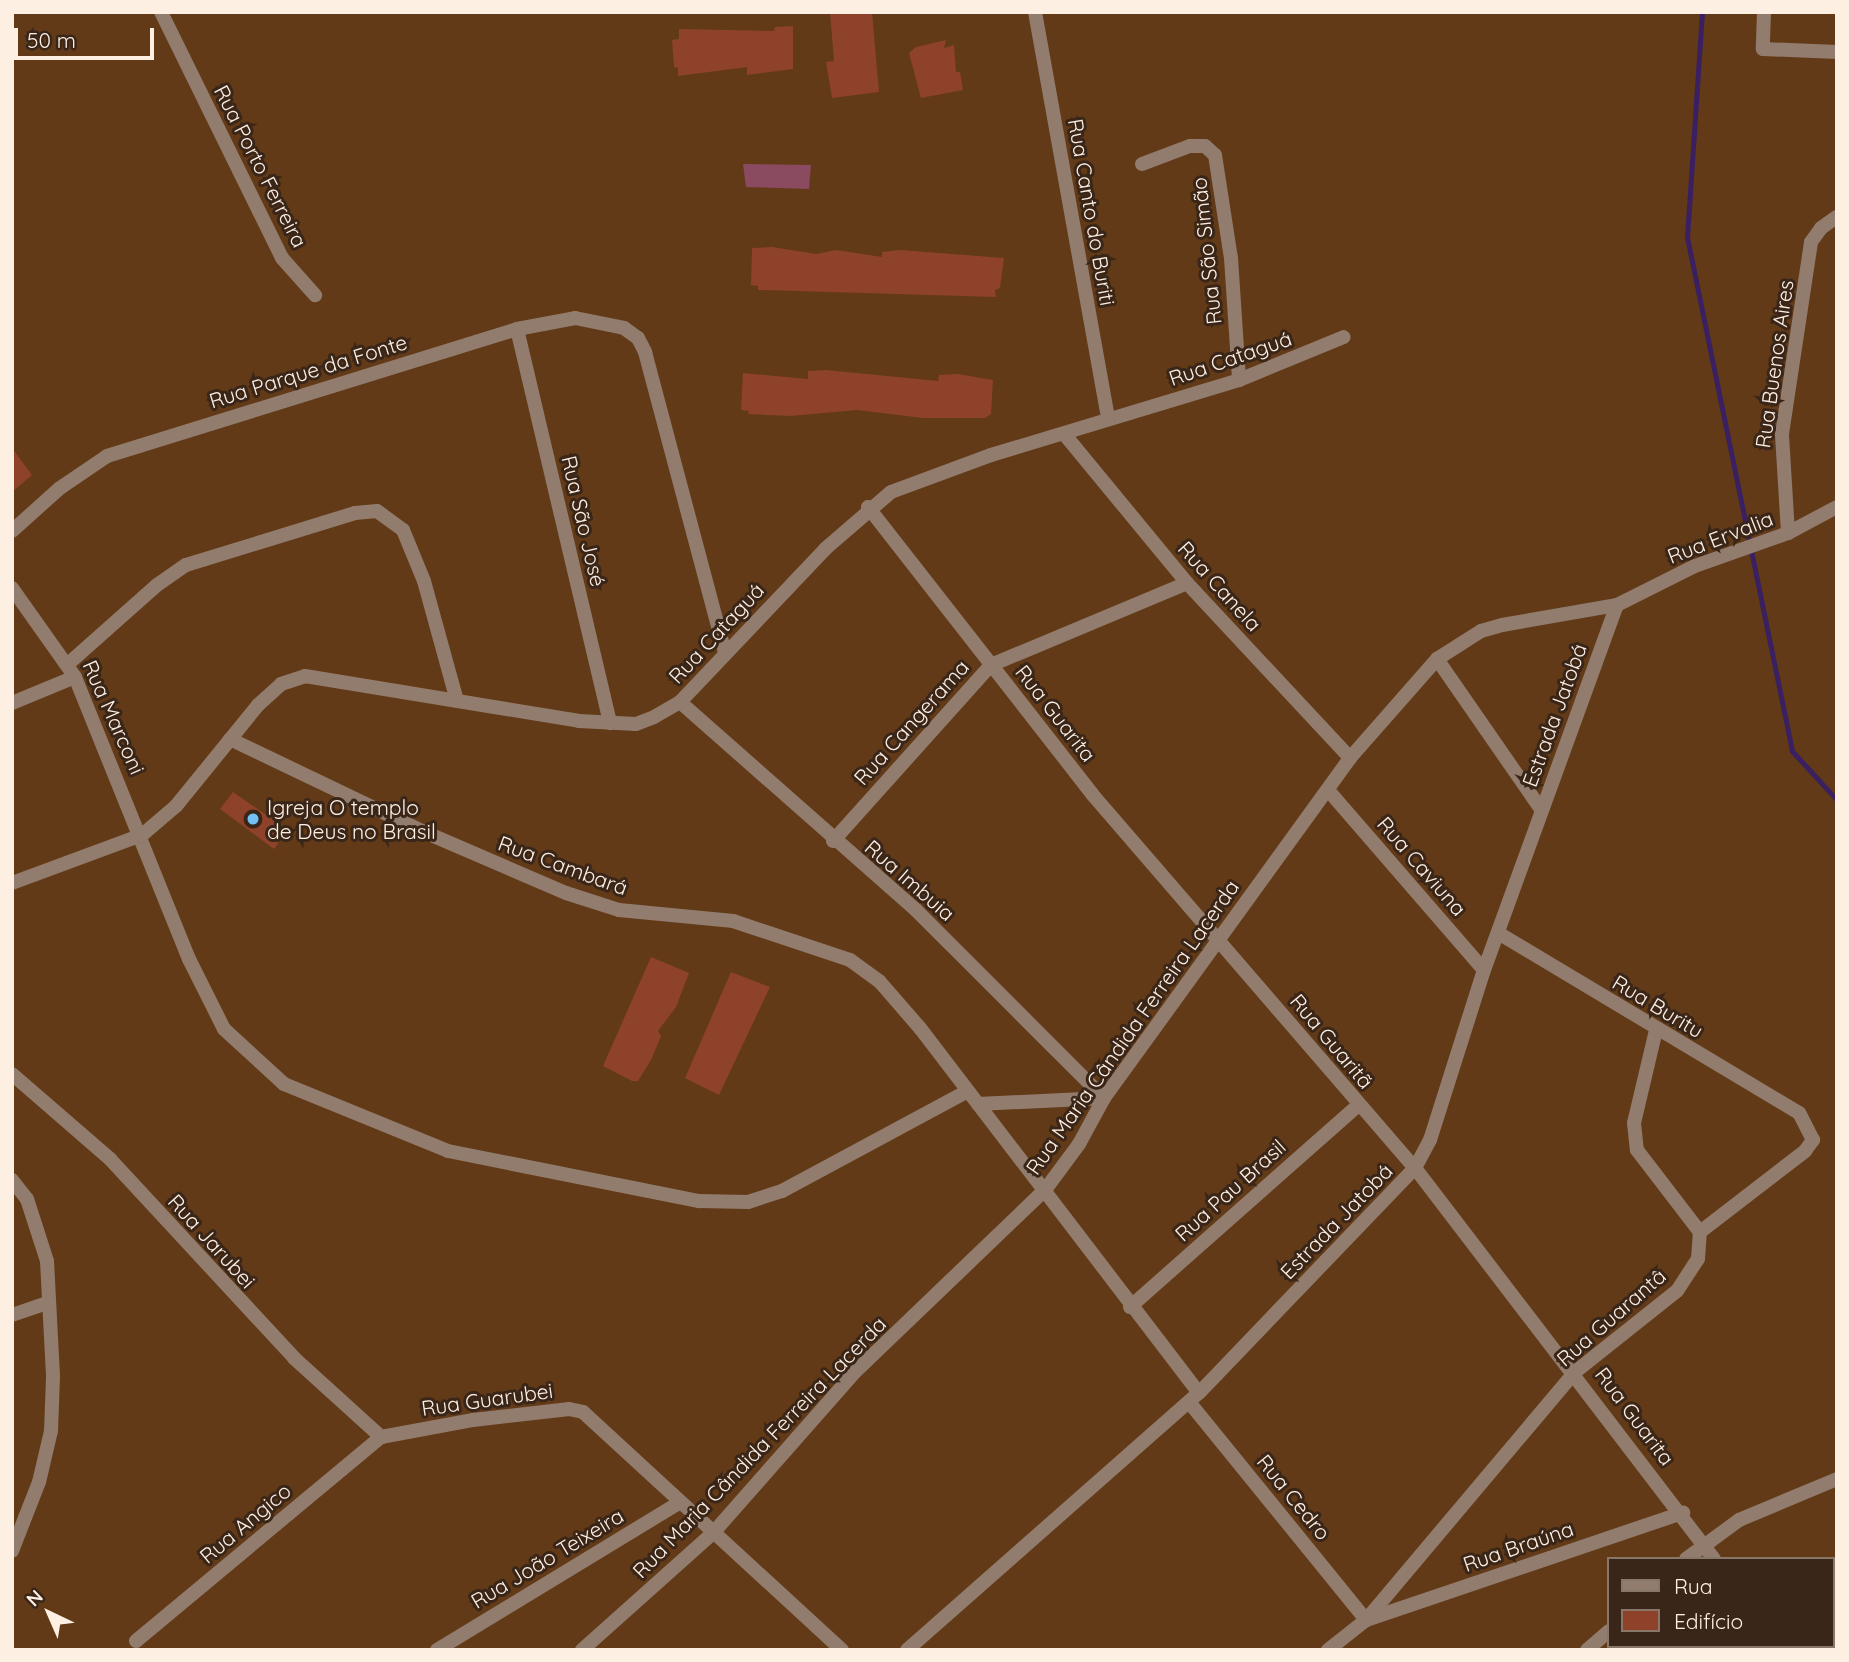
<!DOCTYPE html>
<meta charset="utf-8">
<style>
body{margin:0}
#map{position:relative;width:1849px;height:1662px;overflow:hidden;background:#623a17;font-family:Quicksand,sans-serif}
div>[style]{position:absolute}
[style*='--x']{left:calc(var(--x)*1px);top:calc(var(--y)*1px);width:calc(var(--w)*1px);rotate:calc(var(--a)*1deg)}
.green>*{inset:0;background:#8a4a60}
.stream>*{height:5px;margin:-2.5px;padding:0 2.5px;transform-origin:2.5px;border-radius:2.5px;background:#3a2061}
.building>*{inset:0;background:#8e4229}
.street>*{height:14px;margin:-7px;padding:0 7px;transform-origin:7px;border-radius:7px;background:#917c6d}
.dots>*{width:19px;height:19px;translate:-50% -50%;box-sizing:border-box;border:4px solid #392618;border-radius:50%}
span{translate:-50% -50%;white-space:nowrap;text-align:center;line-height:1.15;-webkit-text-stroke:6px #392618;paint-order:stroke}
.street-label{font-size:21px;color:#feefe3}
.poi-label{font-size:21px;color:#feefe3}
.left{translate:0 -50%;text-align:left}
.frame{position:absolute;inset:0;border:14px solid #feefe3;pointer-events:none}
.legend{position:absolute;left:1607px;top:1557px;width:228px;height:91px;box-sizing:border-box;background:#392618;border:2px solid #887669;margin:0;padding:9px 12px;list-style:none;font-size:21px;color:#feefe3}
.legend li{display:flex;align-items:center;gap:14px;height:35px}
.legend b{width:35px;border:2px solid #887669}
.north{position:absolute;left:14px;top:1578px;width:70px;height:70px;-webkit-text-stroke:5px #392618;paint-order:stroke;rotate:316deg;font-size:19px;font-weight:700;line-height:28px;text-align:center;color:#feefe3}
.north::after{content:'';display:block;margin:auto;width:24px;height:32px;background:#feefe3;clip-path:polygon(50% 0,100% 100%,50% 72%,0 100%)}
.scale{position:absolute;left:14px;top:28px;width:140px;height:32px;box-sizing:border-box;border:4px solid #feefe3;border-top:0;padding-left:9px;font-size:21px;line-height:24px;white-space:nowrap;color:#feefe3;-webkit-text-stroke:5px #392618;paint-order:stroke}
</style>
<div id="map">
<div class="green">
<i style="clip-path:polygon(743px 164px,811px 165px,809px 189px,746px 187px)"></i>
</div>
<div class="stream">
<i style="--x:1702;--y:12;--w:225;--a:93.8"></i>
<i style="--x:1687;--y:237;--w:525;--a:78.45"></i>
<i style="--x:1792;--y:751;--w:67;--a:47.4"></i>
</div>
<div class="building">
<i style="clip-path:polygon(830px 12px,872px 12px,879px 92px,832px 98px,826px 62px,834px 61px)"></i>
<i style="clip-path:polygon(793px 26px,793px 69px,747px 75px,747px 67px,678px 76px,678px 68px,674px 67px,672px 40px,679px 39px,679px 29px,774px 31px,775px 27px)"></i>
<i style="clip-path:polygon(946px 40px,944px 48px,954px 45px,956px 72px,960px 72px,963px 90px,921px 98px,909px 53px,916px 47px)"></i>
<i style="clip-path:polygon(772px 247px,816px 254px,836px 250px,882px 257px,882px 252px,900px 250px,1004px 258px,1000px 288px,995px 290px,996px 297px,758px 290px,758px 286px,751px 285px,752px 248px)"></i>
<i style="clip-path:polygon(826px 370px,938px 381px,939px 375px,958px 374px,993px 380px,991px 414px,985px 418px,923px 418px,857px 410px,790px 416px,748px 414px,749px 411px,741px 410px,743px 373px,808px 379px,808px 371px)"></i>
<i style="clip-path:polygon(12px 448px,32px 475px,12px 492px)"></i>
<i style="clip-path:polygon(233px 792px,288px 830px,274px 849px,220px 809px)"></i>
<i style="clip-path:polygon(651px 957px,689px 973px,676px 1007px,658px 1031px,661px 1036px,651px 1060px,638px 1081px,632px 1081px,603px 1066px)"></i>
<i style="clip-path:polygon(731px 972px,770px 987px,719px 1095px,685px 1078px)"></i>
</div>
<div class="street">
<i style="--x:161;--y:12;--w:274;--a:63.8"></i>
<i style="--x:282;--y:258;--w:50;--a:48.3"></i>
<i style="--x:1035;--y:12;--w:413;--a:79.8"></i>
<i style="--x:1764;--y:12;--w:37;--a:92"></i>
<i style="--x:1763;--y:49;--w:74;--a:2.3"></i>
<i style="--x:1142;--y:164;--w:51;--a:-20.6"></i>
<i style="--x:1190;--y:146;--w:15;--a:0"></i>
<i style="--x:1205;--y:146;--w:13;--a:42"></i>
<i style="--x:1215;--y:155;--w:104;--a:81.2"></i>
<i style="--x:1231;--y:258;--w:122;--a:86.2"></i>
<i style="--x:517;--y:329;--w:405;--a:76.7"></i>
<i style="--x:1065;--y:435;--w:192;--a:50.5"></i>
<i style="--x:1187;--y:583;--w:239;--a:47"></i>
<i style="--x:868;--y:507;--w:364;--a:52"></i>
<i style="--x:1092;--y:794;--w:494;--a:49.2"></i>
<i style="--x:1415;--y:1168;--w:492;--a:52.6"></i>
<i style="--x:12;--y:531;--w:64;--a:-41.9"></i>
<i style="--x:60;--y:488;--w:57;--a:-34.2"></i>
<i style="--x:107;--y:456;--w:429;--a:-17.2"></i>
<i style="--x:517;--y:329;--w:59;--a:-10.7"></i>
<i style="--x:575;--y:318;--w:50;--a:11.5"></i>
<i style="--x:624;--y:328;--w:17;--a:36"></i>
<i style="--x:638;--y:338;--w:16;--a:63"></i>
<i style="--x:645;--y:352;--w:311;--a:75.1"></i>
<i style="--x:1788;--y:533;--w:99;--a:-93.5"></i>
<i style="--x:1782;--y:434;--w:194;--a:-81.4"></i>
<i style="--x:1811;--y:242;--w:17;--a:-54"></i>
<i style="--x:1821;--y:228;--w:19;--a:-35"></i>
<i style="--x:12;--y:588;--w:109;--a:54.7"></i>
<i style="--x:75;--y:677;--w:304;--a:68"></i>
<i style="--x:189;--y:959;--w:78;--a:63.4"></i>
<i style="--x:224;--y:1029;--w:81;--a:42.5"></i>
<i style="--x:284;--y:1084;--w:177;--a:22.2"></i>
<i style="--x:448;--y:1151;--w:256;--a:11.3"></i>
<i style="--x:699;--y:1201;--w:49;--a:1.2"></i>
<i style="--x:748;--y:1202;--w:36;--a:-18"></i>
<i style="--x:782;--y:1191;--w:211;--a:-28.3"></i>
<i style="--x:1437;--y:659;--w:183;--a:55.3"></i>
<i style="--x:68;--y:664;--w:119;--a:-41.6"></i>
<i style="--x:157;--y:585;--w:35;--a:-35"></i>
<i style="--x:186;--y:565;--w:177;--a:-17.1"></i>
<i style="--x:355;--y:513;--w:22;--a:-5"></i>
<i style="--x:377;--y:511;--w:32;--a:36"></i>
<i style="--x:403;--y:530;--w:55;--a:67.6"></i>
<i style="--x:424;--y:581;--w:124;--a:74.6"></i>
<i style="--x:680;--y:702;--w:315;--a:41.4"></i>
<i style="--x:916;--y:910;--w:266;--a:45"></i>
<i style="--x:12;--y:703;--w:68;--a:-22.4"></i>
<i style="--x:230;--y:739;--w:213;--a:25.6"></i>
<i style="--x:422;--y:831;--w:157;--a:23.3"></i>
<i style="--x:566;--y:893;--w:56;--a:17.8"></i>
<i style="--x:619;--y:910;--w:115;--a:5.5"></i>
<i style="--x:733;--y:921;--w:123;--a:18.4"></i>
<i style="--x:850;--y:960;--w:37;--a:36"></i>
<i style="--x:880;--y:982;--w:61;--a:49"></i>
<i style="--x:920;--y:1028;--w:459;--a:52.6"></i>
<i style="--x:1328;--y:790;--w:238;--a:49.1"></i>
<i style="--x:833;--y:841;--w:237;--a:-48.1"></i>
<i style="--x:991;--y:665;--w:212;--a:-22.7"></i>
<i style="--x:12;--y:883;--w:139;--a:-20.3"></i>
<i style="--x:142;--y:835;--w:45;--a:-40.5"></i>
<i style="--x:176;--y:806;--w:130;--a:-50.9"></i>
<i style="--x:258;--y:705;--w:31;--a:-42"></i>
<i style="--x:281;--y:684;--w:25;--a:-18"></i>
<i style="--x:305;--y:676;--w:278;--a:9.3"></i>
<i style="--x:579;--y:721;--w:57;--a:3"></i>
<i style="--x:636;--y:724;--w:19;--a:-21"></i>
<i style="--x:654;--y:717;--w:30;--a:-30"></i>
<i style="--x:680;--y:702;--w:211;--a:-46.5"></i>
<i style="--x:825;--y:549;--w:87;--a:-40.8"></i>
<i style="--x:891;--y:492;--w:107;--a:-20.3"></i>
<i style="--x:991;--y:455;--w:259;--a:-16.8"></i>
<i style="--x:1239;--y:380;--w:113;--a:-22.3"></i>
<i style="--x:1656;--y:1030;--w:96;--a:103.3"></i>
<i style="--x:1634;--y:1123;--w:27;--a:84"></i>
<i style="--x:1637;--y:1150;--w:103;--a:52.5"></i>
<i style="--x:12;--y:1074;--w:130;--a:40.9"></i>
<i style="--x:110;--y:1159;--w:271;--a:47.2"></i>
<i style="--x:294;--y:1358;--w:118;--a:42.2"></i>
<i style="--x:978;--y:1104;--w:126;--a:-2.7"></i>
<i style="--x:12;--y:1180;--w:24;--a:52"></i>
<i style="--x:27;--y:1199;--w:65;--a:72.1"></i>
<i style="--x:47;--y:1261;--w:116;--a:87"></i>
<i style="--x:53;--y:1377;--w:54;--a:92.1"></i>
<i style="--x:51;--y:1431;--w:52;--a:103.2"></i>
<i style="--x:39;--y:1482;--w:74;--a:111.4"></i>
<i style="--x:1130;--y:1307;--w:305;--a:-41.5"></i>
<i style="--x:12;--y:1315;--w:39;--a:-19"></i>
<i style="--x:1189;--y:1402;--w:281;--a:50.9"></i>
<i style="--x:1366;--y:1620;--w:335;--a:-18.7"></i>
<i style="--x:381;--y:1437;--w:94;--a:-10.5"></i>
<i style="--x:473;--y:1420;--w:97;--a:-6.5"></i>
<i style="--x:569;--y:1409;--w:14;--a:12"></i>
<i style="--x:583;--y:1412;--w:352;--a:42.6"></i>
<i style="--x:1686;--y:1559;--w:66;--a:-36.3"></i>
<i style="--x:1739;--y:1520;--w:106;--a:-22.7"></i>
<i style="--x:136;--y:1641;--w:319;--a:-39.8"></i>
<i style="--x:1680;--y:1646;--w:5;--a:53"></i>
<i style="--x:1781;--y:1646;--w:5;--a:53"></i>
<i style="--x:437;--y:1650;--w:283;--a:-31.3"></i>
<i style="--x:582;--y:1650;--w:176;--a:-41.8"></i>
<i style="--x:713;--y:1533;--w:216;--a:-48.6"></i>
<i style="--x:856;--y:1371;--w:262;--a:-43.8"></i>
<i style="--x:1045;--y:1190;--w:57;--a:-53.5"></i>
<i style="--x:1079;--y:1144;--w:52;--a:-61.5"></i>
<i style="--x:1104;--y:1098;--w:420;--a:-54.1"></i>
<i style="--x:1350;--y:758;--w:132;--a:-48.7"></i>
<i style="--x:1437;--y:659;--w:52;--a:-32.5"></i>
<i style="--x:1481;--y:631;--w:22;--a:-16"></i>
<i style="--x:1502;--y:625;--w:117;--a:-9.9"></i>
<i style="--x:1617;--y:605;--w:87;--a:-26.6"></i>
<i style="--x:1695;--y:566;--w:99;--a:-19.5"></i>
<i style="--x:1788;--y:533;--w:55;--a:-28"></i>
<i style="--x:907;--y:1650;--w:389;--a:-41.4"></i>
<i style="--x:1199;--y:1393;--w:312;--a:-46.2"></i>
<i style="--x:1415;--y:1168;--w:32;--a:-62"></i>
<i style="--x:1430;--y:1140;--w:178;--a:-72.4"></i>
<i style="--x:1484;--y:970;--w:388;--a:-70"></i>
<i style="--x:1328;--y:1650;--w:48;--a:-38.3"></i>
<i style="--x:1366;--y:1620;--w:324;--a:-49.9"></i>
<i style="--x:1575;--y:1372;--w:130;--a:-38.5"></i>
<i style="--x:1677;--y:1291;--w:38;--a:-57"></i>
<i style="--x:1698;--y:1259;--w:27;--a:-86"></i>
<i style="--x:1700;--y:1232;--w:133;--a:-37.6"></i>
<i style="--x:1805;--y:1151;--w:14;--a:-54"></i>
<i style="--x:1813;--y:1140;--w:30;--a:-117"></i>
<i style="--x:1799;--y:1113;--w:351;--a:-149.1"></i>
<i style="--x:1587;--y:1650;--w:29;--a:-41"></i>
</div>
<div class="dots">
<i style="left:253px;top:819px;background:#71c1f5"></i>
</div>
<div class="street-label">
<span style="left:261px;top:166px;rotate:63deg">Rua Porto Ferreira</span>
<span style="left:1092px;top:212px;rotate:80deg">Rua Canto do Buriti</span>
<span style="left:1206px;top:251px;rotate:-96deg">Rua São Simão</span>
<span style="left:1230px;top:358px;rotate:-19deg">Rua Cataguá</span>
<span style="left:1774px;top:364px;rotate:-82deg">Rua Buenos Aires</span>
<span style="left:308px;top:371px;rotate:-17deg">Rua Parque da Fonte</span>
<span style="left:584px;top:521px;rotate:77deg">Rua São José</span>
<span style="left:1720px;top:537px;rotate:-21deg">Rua Ervalia</span>
<span style="left:1220px;top:586px;rotate:48deg">Rua Canela</span>
<span style="left:716px;top:633px;rotate:-47deg">Rua Cataguá</span>
<span style="left:1056px;top:713px;rotate:52deg">Rua Guarita</span>
<span style="left:1554px;top:715px;rotate:-70deg">Estrada Jatobá</span>
<span style="left:114px;top:717px;rotate:66deg">Rua Marconi</span>
<span style="left:911px;top:722px;rotate:-48deg">Rua Cangerama</span>
<span style="left:563px;top:865px;rotate:20deg">Rua Cambará</span>
<span style="left:1422px;top:866px;rotate:49deg">Rua Caviuna</span>
<span style="left:910px;top:880px;rotate:41deg">Rua Imbuia</span>
<span style="left:1658px;top:1006px;rotate:31deg">Rua Buritu</span>
<span style="left:1132px;top:1027px;rotate:-55deg">Rua Maria Cândida Ferreira Lacerda</span>
<span style="left:1332px;top:1041px;rotate:50deg">Rua Guaritã</span>
<span style="left:1230px;top:1190px;rotate:-42deg">Rua Pau Brasil</span>
<span style="left:1336px;top:1221px;rotate:-46deg">Estrada Jatobá</span>
<span style="left:212px;top:1241px;rotate:48deg">Rua Jarubei</span>
<span style="left:1611px;top:1317px;rotate:-41deg">Rua Guarantâ</span>
<span style="left:487px;top:1399px;rotate:-8deg">Rua Guarubei</span>
<span style="left:1635px;top:1416px;rotate:53deg">Rua Guarita</span>
<span style="left:759px;top:1447px;rotate:-46deg">Rua Maria Cândida Ferreira Lacerda</span>
<span style="left:1294px;top:1497px;rotate:51deg">Rua Cedro</span>
<span style="left:245px;top:1523px;rotate:-40deg">Rua Angico</span>
<span style="left:1518px;top:1546px;rotate:-19deg">Rua Braúna</span>
<span style="left:547px;top:1558px;rotate:-31deg">Rua João Teixeira</span>
</div>
<div class="poi-label">
<span class="left" style="left:267px;top:819px">Igreja O templo<br>de Deus no Brasil</span>
</div>
<div class="frame"></div>
<ul class="legend">
<li><b style="height:9px;background:#917c6d"></b>Rua</li>
<li><b style="height:19px;background:#8e4229"></b>Edifício</li>
</ul>
<div class="north">N</div>
<div class="scale">50 m</div>
</div>
